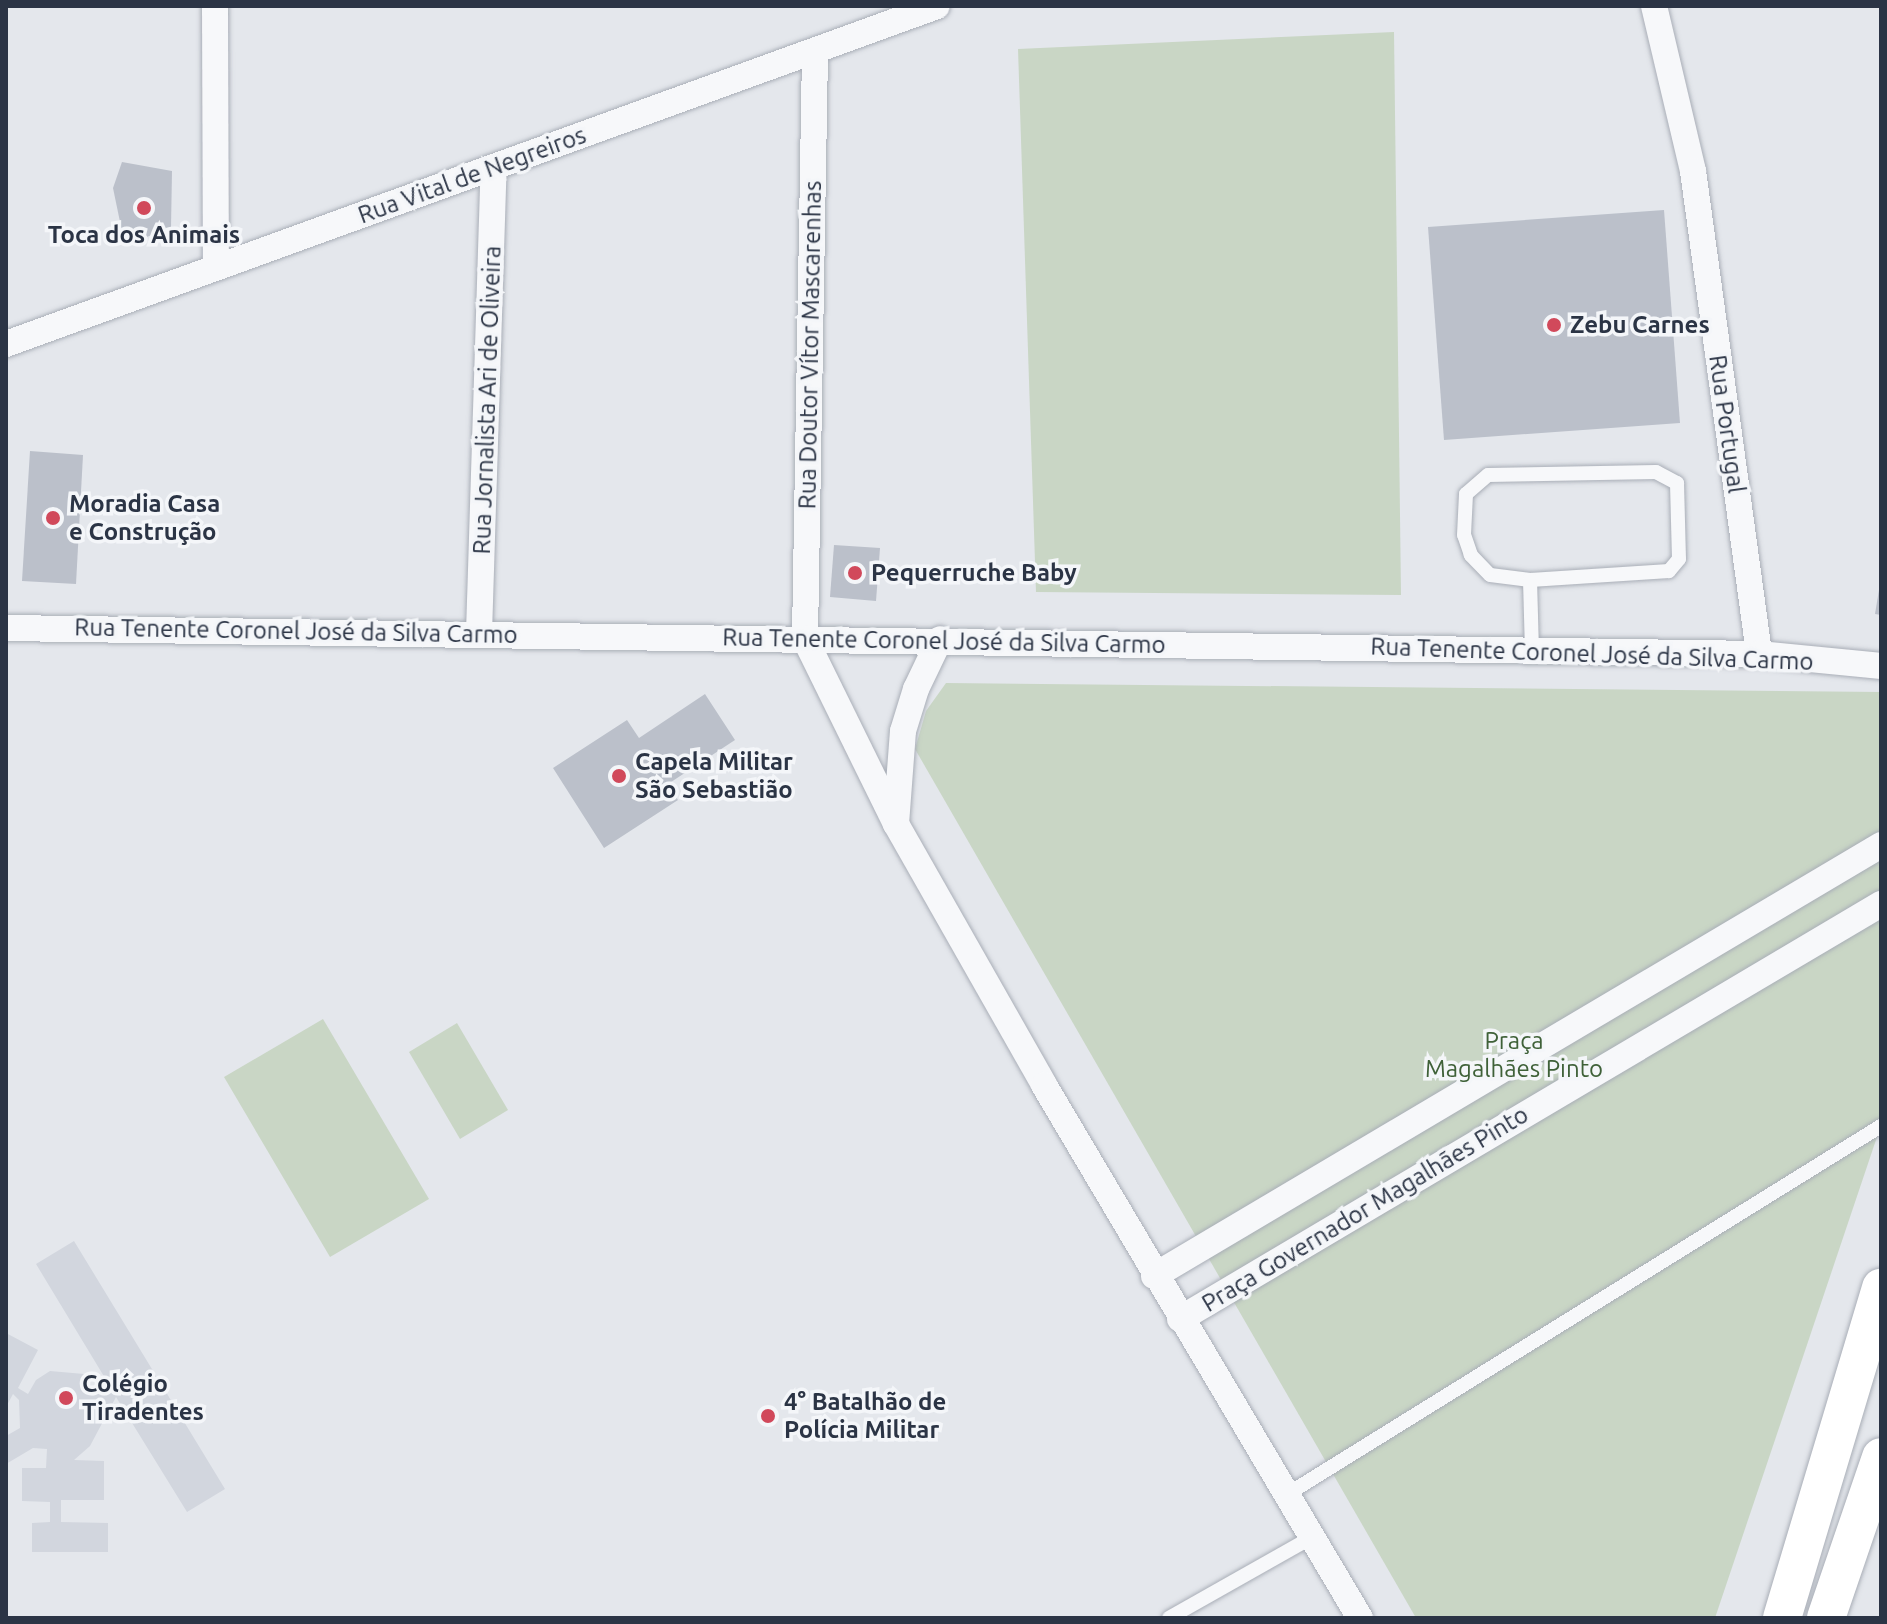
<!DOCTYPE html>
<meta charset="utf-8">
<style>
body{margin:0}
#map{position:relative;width:1887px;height:1624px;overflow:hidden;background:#e4e7ec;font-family:Ubuntu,sans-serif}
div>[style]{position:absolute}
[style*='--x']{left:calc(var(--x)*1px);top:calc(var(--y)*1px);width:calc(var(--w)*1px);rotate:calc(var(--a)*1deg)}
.built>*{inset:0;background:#d2d6de}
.green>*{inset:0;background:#c9d6c5}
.building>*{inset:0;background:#bbc0ca}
.roads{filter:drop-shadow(0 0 2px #a9aeb7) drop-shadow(0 0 2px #a9aeb7)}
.lane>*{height:14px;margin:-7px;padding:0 7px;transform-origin:7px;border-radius:7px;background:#f7f8fa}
.street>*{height:26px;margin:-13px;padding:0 13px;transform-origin:13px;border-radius:13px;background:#f7f8fa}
.secondary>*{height:38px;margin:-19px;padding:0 19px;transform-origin:19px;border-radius:19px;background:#fff}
.dots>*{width:22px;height:22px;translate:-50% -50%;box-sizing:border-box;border:4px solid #f4f6f9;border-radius:50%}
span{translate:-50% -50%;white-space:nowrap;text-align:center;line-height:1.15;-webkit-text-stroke:7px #f4f6f9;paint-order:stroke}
.street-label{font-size:24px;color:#2b3445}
.poi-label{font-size:24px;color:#2b3445;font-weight:700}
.left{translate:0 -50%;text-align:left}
.park-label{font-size:24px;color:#3f6138}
.frame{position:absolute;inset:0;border:8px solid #2b3445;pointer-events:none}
</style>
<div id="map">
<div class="built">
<i style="clip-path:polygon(74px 1241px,225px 1489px,187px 1512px,116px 1397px,90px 1446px,74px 1460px,104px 1461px,104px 1500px,61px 1500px,61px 1522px,108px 1523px,108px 1552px,32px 1552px,32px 1523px,50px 1522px,50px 1502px,22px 1501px,22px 1468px,46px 1468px,47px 1449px,33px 1448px,6px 1464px,6px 1436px,20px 1428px,19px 1400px,13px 1394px,6px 1407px,6px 1333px,38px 1350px,18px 1388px,28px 1394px,36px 1380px,50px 1371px,84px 1374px,94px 1391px,108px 1383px,36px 1264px)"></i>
</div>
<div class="green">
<i style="clip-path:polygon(1394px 32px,1401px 595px,1036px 592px,1018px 49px)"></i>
<i style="clip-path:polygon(946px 683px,1881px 692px,1881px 1125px,1715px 1618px,1416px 1618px,915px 749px,926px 711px)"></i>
<i style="clip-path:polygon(323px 1019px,429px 1199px,330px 1257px,224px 1077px)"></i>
<i style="clip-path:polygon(457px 1023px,508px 1110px,460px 1139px,409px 1052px)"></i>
</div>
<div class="building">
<i style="clip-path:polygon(122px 162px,172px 171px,171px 227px,125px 246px,113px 188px)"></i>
<i style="clip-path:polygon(1664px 210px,1680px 423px,1444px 440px,1428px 227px)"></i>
<i style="clip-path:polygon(30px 451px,83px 455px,76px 584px,22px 581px)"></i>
<i style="clip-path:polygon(834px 545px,880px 548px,876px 601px,830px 597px)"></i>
<i style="clip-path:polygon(1881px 578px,1881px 615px,1875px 614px)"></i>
<i style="clip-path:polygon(705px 694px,735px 740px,668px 784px,678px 800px,604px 848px,553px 768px,627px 720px,639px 738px)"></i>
</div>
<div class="roads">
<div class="lane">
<i style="--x:1656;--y:472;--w:24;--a:28"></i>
<i style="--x:1677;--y:483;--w:76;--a:88.5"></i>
<i style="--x:1679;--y:559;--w:16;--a:130"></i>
<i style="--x:1669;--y:571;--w:139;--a:176.3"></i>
<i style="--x:1530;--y:580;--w:40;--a:-172.9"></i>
<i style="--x:1490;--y:575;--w:28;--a:-134"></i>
<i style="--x:1471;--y:555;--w:21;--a:-109"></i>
<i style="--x:1464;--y:535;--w:41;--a:-87.2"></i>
<i style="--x:1466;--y:494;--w:29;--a:-41"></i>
<i style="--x:1488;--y:475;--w:168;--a:-1"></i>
<i style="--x:1530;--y:580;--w:70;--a:88.4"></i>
<i style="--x:1286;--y:1495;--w:700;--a:-31.81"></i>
<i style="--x:1169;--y:1618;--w:164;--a:-29.5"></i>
</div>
<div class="street">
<i style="--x:215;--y:6;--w:261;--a:89.8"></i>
<i style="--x:1654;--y:6;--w:170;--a:76.7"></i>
<i style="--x:1693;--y:171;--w:487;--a:82.2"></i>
<i style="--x:815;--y:52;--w:587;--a:90.98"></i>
<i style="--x:805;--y:639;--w:206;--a:63.8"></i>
<i style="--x:896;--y:824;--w:300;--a:60.4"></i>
<i style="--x:1044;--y:1085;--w:620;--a:59.34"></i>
<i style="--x:6;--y:344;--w:990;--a:-19.95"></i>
<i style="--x:6;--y:628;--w:1753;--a:0.85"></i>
<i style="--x:1759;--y:654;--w:123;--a:5.6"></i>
<i style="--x:479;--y:633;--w:466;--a:-88.2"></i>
<i style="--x:896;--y:824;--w:93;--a:-85.7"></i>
<i style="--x:903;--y:731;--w:44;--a:-72.8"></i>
<i style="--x:916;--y:689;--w:55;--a:-64.4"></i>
<i style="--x:1154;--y:1276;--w:845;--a:-30.66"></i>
<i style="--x:1180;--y:1319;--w:815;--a:-30.63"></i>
</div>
<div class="secondary">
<i style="--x:1782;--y:1618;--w:345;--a:-73.3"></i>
<i style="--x:1826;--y:1618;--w:170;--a:-71.1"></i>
</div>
</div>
<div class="dots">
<i style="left:144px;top:208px;background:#d1495b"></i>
<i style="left:1554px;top:325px;background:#d1495b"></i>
<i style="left:53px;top:518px;background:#d1495b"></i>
<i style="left:855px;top:573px;background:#d1495b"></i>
<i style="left:619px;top:776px;background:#d1495b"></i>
<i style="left:66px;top:1398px;background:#d1495b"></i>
<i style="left:768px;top:1416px;background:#d1495b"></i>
</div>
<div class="street-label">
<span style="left:472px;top:175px;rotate:-20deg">Rua Vital de Negreiros</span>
<span style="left:810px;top:345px;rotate:-89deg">Rua Doutor Vítor Mascarenhas</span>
<span style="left:487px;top:400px;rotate:-88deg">Rua Jornalista Ari de Oliveira</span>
<span style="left:1727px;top:424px;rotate:82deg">Rua Portugal</span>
<span style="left:296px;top:631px;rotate:1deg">Rua Tenente Coronel José da Silva Carmo</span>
<span style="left:944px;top:641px;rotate:1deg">Rua Tenente Coronel José da Silva Carmo</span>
<span style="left:1592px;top:654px;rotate:2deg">Rua Tenente Coronel José da Silva Carmo</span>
<span style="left:1365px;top:1209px;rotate:-31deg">Praça Governador Magalhães Pinto</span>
</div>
<div class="poi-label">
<span style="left:144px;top:235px">Toca dos Animais</span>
<span class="left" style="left:1570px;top:325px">Zebu Carnes</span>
<span class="left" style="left:69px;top:518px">Moradia Casa<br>e Construção</span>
<span class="left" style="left:871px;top:573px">Pequerruche Baby</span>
<span class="left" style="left:635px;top:776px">Capela Militar<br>São Sebastião</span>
<span class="left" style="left:82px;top:1398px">Colégio<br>Tiradentes</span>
<span class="left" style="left:784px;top:1416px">4° Batalhão de<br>Polícia Militar</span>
</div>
<div class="park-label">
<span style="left:1514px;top:1055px">Praça<br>Magalhães Pinto</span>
</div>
<div class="frame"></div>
</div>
